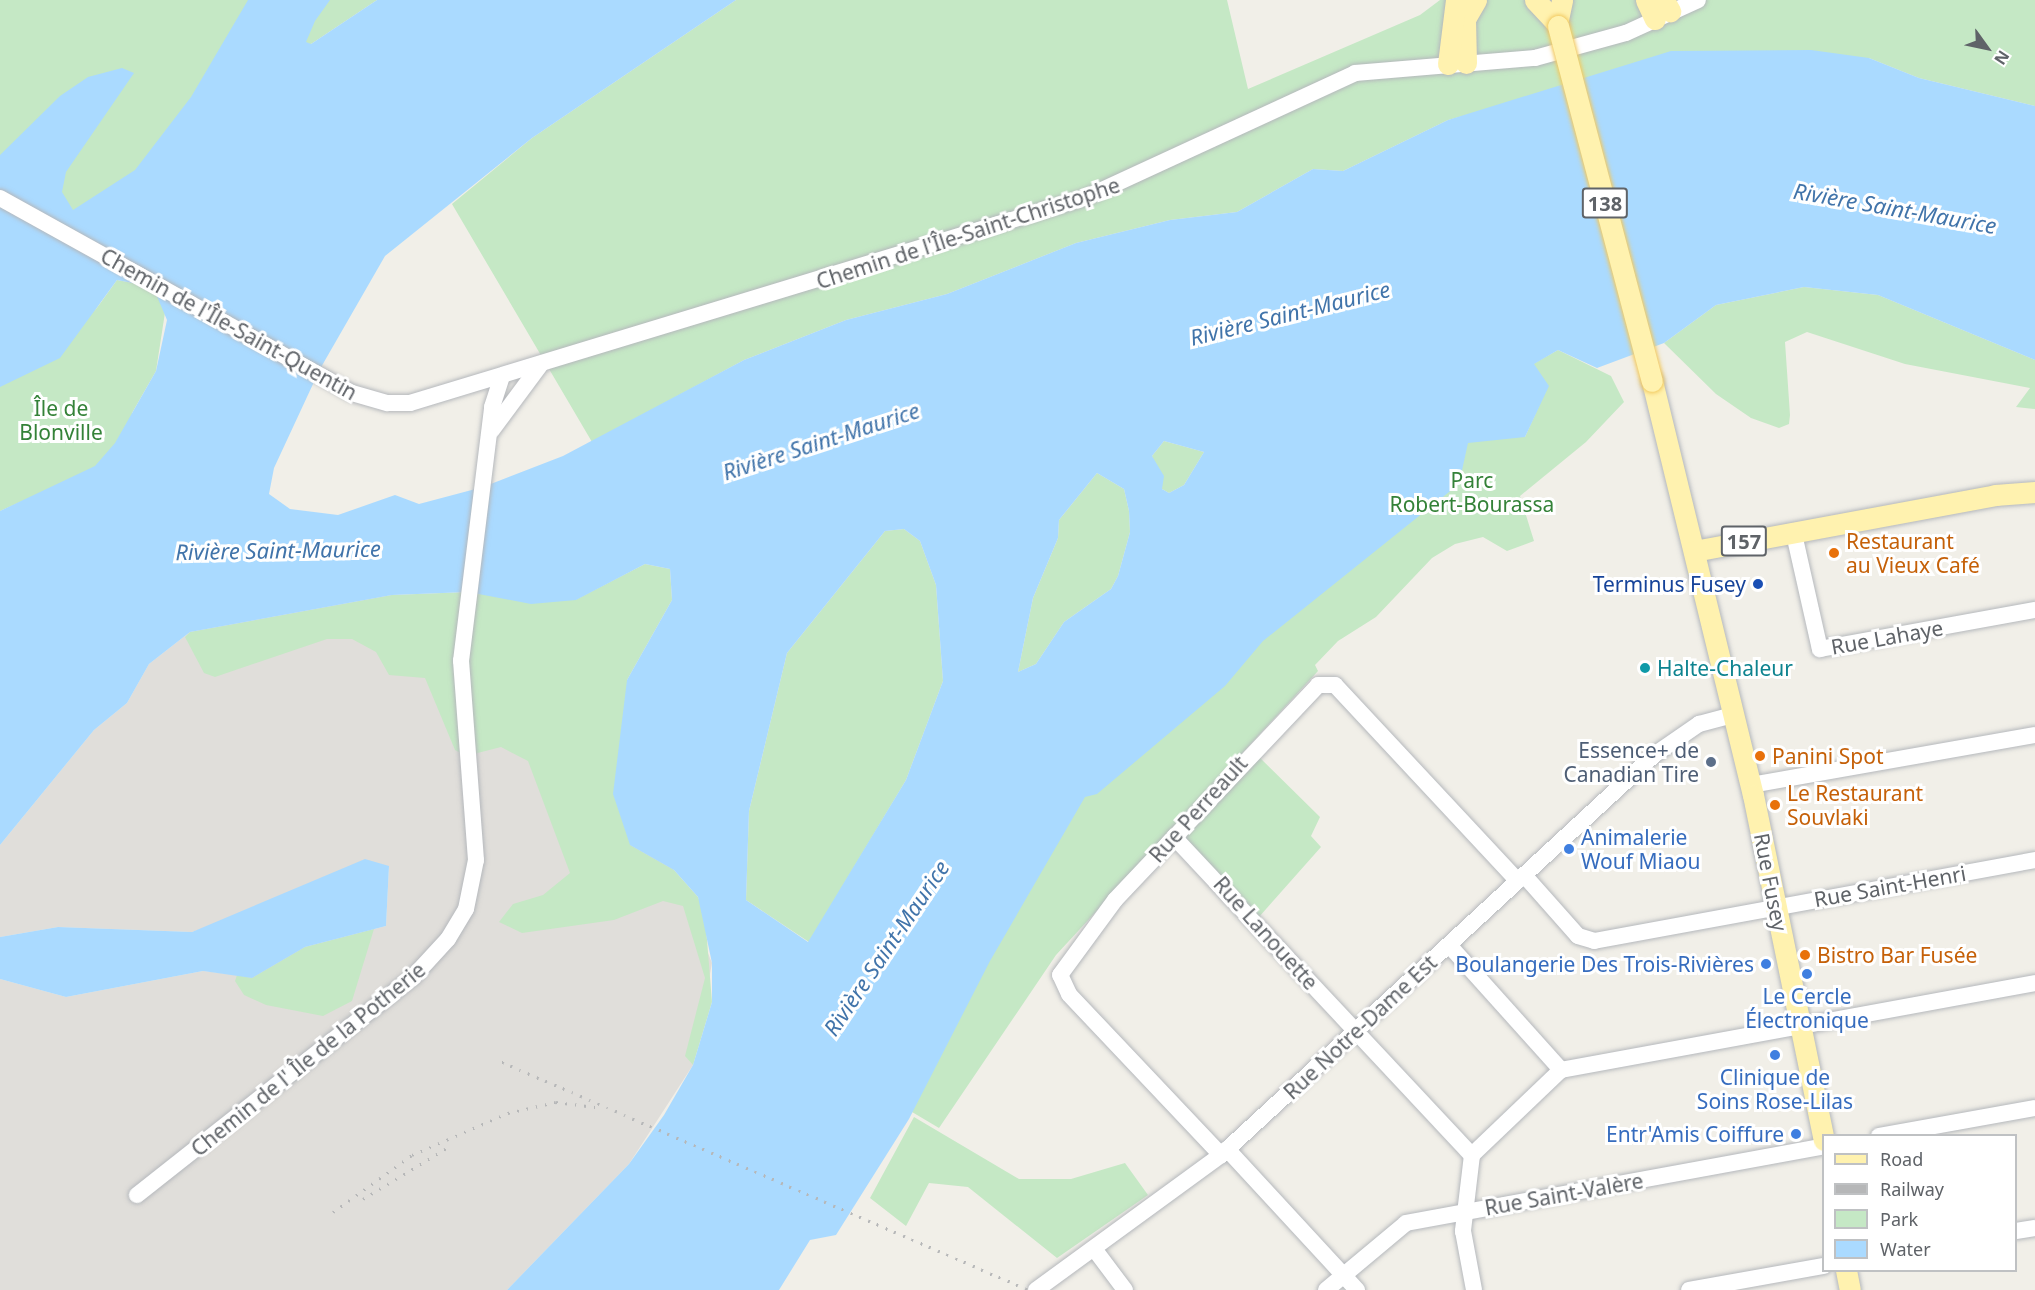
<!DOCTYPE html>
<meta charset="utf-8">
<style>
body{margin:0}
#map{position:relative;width:2035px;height:1290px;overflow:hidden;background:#f1efe8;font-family:"Noto Sans",sans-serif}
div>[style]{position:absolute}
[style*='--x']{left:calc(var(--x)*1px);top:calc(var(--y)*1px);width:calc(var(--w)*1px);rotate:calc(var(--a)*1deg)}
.industrial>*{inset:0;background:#e0deda}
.green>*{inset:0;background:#c5e8c5}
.water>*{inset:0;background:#aadaff}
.roads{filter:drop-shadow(0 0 2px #b5b8bc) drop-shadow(0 0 2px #b5b8bc)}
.minor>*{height:16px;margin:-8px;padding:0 8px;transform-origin:8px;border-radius:8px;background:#fff}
.major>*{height:21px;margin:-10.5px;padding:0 10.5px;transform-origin:10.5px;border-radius:10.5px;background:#fff2af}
.rail>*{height:3px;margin-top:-1.5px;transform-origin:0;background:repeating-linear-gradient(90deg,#b6b7b8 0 1.5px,transparent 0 9.5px)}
.bridges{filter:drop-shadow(0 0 2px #f2c960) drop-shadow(0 0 2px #f2c960)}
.major-bridge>*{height:21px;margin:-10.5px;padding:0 10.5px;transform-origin:10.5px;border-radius:10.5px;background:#fff2af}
.dots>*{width:16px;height:16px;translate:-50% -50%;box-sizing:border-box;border:3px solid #fff;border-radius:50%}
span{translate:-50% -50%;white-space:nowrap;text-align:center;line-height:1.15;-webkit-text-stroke:6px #fff;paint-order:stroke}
.shield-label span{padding:2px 4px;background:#fff;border:2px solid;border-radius:4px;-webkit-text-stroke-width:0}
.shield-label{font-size:20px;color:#5f6368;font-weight:700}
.street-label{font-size:21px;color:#5f6368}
.park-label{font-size:21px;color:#348238}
.food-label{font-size:21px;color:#c56008}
.left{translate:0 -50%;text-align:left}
.transit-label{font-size:21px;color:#164399}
.right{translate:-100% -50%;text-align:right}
.culture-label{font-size:21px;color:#0d838f}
.service-label{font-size:21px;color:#4e5e75}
.shop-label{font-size:21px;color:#366cbe}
.water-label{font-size:22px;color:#4174aa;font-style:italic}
.legend{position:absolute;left:1822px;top:1134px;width:195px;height:138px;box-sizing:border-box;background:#fff;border:2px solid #bfc1c3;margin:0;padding:8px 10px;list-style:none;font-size:18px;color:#5f6368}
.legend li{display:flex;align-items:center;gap:12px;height:30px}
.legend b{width:30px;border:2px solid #bfc1c3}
.north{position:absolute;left:1957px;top:18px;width:60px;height:60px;-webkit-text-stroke:4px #fff;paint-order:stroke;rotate:123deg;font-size:16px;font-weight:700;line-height:24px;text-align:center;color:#5f6368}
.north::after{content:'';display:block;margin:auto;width:21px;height:27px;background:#5f6368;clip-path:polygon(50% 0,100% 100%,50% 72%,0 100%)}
</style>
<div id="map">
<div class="industrial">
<i style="clip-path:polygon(392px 595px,674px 870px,712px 963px,693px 1065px,629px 1164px,507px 1290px,0 1290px,0 979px,66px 997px,203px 971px,237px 975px,305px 947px,386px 926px,389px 866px,192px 932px,58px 927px,0 937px,0 845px,94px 730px,127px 703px,149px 664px,190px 632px)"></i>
</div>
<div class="green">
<i style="clip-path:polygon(0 0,377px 0,311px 44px,210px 130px,94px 312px,117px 280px,153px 287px,166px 306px,156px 371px,132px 413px,129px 454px,0 511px)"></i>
<i style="clip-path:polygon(736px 0,1227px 0,1248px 89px,1420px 15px,1440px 0,2035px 0,2035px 106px,1919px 78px,1869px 58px,1500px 106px,1448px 120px,1343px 171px,1313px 169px,1237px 212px,1170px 220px,1076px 243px,947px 294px,846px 320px,744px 360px,592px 442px,452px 204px,532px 138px)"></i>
<i style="clip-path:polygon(1804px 287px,1878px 295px,2035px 360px,2035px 409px,2016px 407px,2030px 388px,1905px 364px,1807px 332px,1785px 342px,1790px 415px,1789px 424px,1779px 428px,1751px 418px,1716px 394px,1664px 343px,1716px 305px)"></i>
<i style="clip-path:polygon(1558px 350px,1611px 376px,1624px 402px,1586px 442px,1520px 496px,1534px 541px,1507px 551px,1483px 537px,1455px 544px,1432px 558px,1376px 617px,1338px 641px,1315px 665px,1318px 671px,1056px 955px,939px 1128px,907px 1109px,1079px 794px,1468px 429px,1525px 437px,1548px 386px,1533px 364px)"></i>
<i style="clip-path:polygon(1164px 441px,1204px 452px,1184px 485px,1169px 493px,1162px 489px,1152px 456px)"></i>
<i style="clip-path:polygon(1097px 473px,1124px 489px,1129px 511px,1130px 532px,1118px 576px,1111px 589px,1064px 622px,1036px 664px,1018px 672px,1033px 598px,1058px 538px,1059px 520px)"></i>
<i style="clip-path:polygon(904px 529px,920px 541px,936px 585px,943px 681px,906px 780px,809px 942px,746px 900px,749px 811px,787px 653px,885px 531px)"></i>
<i style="clip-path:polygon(645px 564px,670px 569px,672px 600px,627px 680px,630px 845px,674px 870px,698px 897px,705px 915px,712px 1002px,693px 1065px,685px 1056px,705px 978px,683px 906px,663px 901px,614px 920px,522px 933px,499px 922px,513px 904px,543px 895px,570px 873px,528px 761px,501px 747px,466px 756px,455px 750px,425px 678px,389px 675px,376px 652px,352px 639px,327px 639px,215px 677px,204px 673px,185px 637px,190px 632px,392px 595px,468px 592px,575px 600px)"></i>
<i style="clip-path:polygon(1255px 753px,1320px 817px,1311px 836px,1321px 847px,1259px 917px,1176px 832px)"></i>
<i style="clip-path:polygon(374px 929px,352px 1001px,323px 1016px,266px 1005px,244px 995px,235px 981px,237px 975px,252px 978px,305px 947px)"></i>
<i style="clip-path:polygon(914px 1117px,1019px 1179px,1071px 1179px,1125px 1163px,1148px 1195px,1057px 1258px,968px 1187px,929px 1183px,906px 1226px,870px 1198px)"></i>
</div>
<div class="water">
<i style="clip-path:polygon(evenodd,248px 0,330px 0,315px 21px,306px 42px,311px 44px,377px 0,736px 0,532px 138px,385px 256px,320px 369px,274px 468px,269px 494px,290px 509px,338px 515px,395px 495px,419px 504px,483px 487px,563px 456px,744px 360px,846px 320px,947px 294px,1076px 243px,1170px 220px,1237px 212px,1313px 169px,1343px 171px,1448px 120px,1671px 51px,1811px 50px,1869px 58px,1919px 78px,2035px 106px,2035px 360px,1878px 295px,1804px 287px,1716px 305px,1664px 343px,1597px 368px,1558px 350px,1534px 364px,1549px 386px,1525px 437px,1468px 443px,1459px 484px,1263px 641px,1225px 686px,1097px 794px,1085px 797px,990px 961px,909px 1119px,836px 1235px,810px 1240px,779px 1290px,507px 1290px,629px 1164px,664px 1115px,693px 1065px,712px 1002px,712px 963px,698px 897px,674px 870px,630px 845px,613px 794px,627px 680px,672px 600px,670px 569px,645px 564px,576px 600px,531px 604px,468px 592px,392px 595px,190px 632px,149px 664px,127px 703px,94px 730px,0 845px,0 511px,95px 466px,115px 443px,156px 371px,167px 320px,153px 287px,117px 280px,60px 358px,0 387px,0 155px,60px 96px,88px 77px,122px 68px,134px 73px,66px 172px,62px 192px,73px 210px,135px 170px,191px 97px,248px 0,1164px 441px,1204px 452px,1184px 485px,1169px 493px,1162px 489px,1164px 476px,1152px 456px,1164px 441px,248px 0,1097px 473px,1124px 489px,1129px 511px,1130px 532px,1118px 576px,1111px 589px,1064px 622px,1036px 664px,1018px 672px,1033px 598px,1058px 538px,1059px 520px,1097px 473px,248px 0,904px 529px,920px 541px,936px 585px,943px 681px,906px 780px,808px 942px,746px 900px,749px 811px,787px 653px,885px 531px,904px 529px)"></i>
<i style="clip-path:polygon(365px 859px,389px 866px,386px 926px,305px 947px,252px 978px,203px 971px,66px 997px,0 979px,0 937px,58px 927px,192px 932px)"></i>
</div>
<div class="roads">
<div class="minor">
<i style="--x:0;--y:198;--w:402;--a:29"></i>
<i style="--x:352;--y:393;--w:37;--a:16"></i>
<i style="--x:388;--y:403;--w:22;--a:0"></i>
<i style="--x:410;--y:403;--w:708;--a:-16.92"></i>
<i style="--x:1087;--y:197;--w:295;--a:-24.8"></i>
<i style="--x:1355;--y:73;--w:181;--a:-4.8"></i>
<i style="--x:1535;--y:58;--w:94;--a:-15.4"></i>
<i style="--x:1626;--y:33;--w:79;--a:-24.6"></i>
<i style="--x:492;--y:430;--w:82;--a:-53.4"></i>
<i style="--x:1794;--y:534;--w:118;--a:77.3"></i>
<i style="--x:1820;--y:649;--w:219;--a:-10.3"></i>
<i style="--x:1751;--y:785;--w:288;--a:-10"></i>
<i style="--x:1174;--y:837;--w:436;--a:46.9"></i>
<i style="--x:1472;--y:1155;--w:77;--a:96.8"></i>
<i style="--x:1463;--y:1231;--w:60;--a:79.4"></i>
<i style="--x:1524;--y:875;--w:81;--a:48.5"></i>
<i style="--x:1578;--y:936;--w:17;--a:17"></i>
<i style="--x:1594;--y:941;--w:448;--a:-10.4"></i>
<i style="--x:1449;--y:945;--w:168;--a:48.1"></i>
<i style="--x:1561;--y:1070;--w:482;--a:-10.4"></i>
<i style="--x:1879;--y:1136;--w:158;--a:-10.2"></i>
<i style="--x:1227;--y:1149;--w:192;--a:47.3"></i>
<i style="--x:1221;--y:1155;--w:221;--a:-133.4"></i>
<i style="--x:1069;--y:994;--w:21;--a:-115"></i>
<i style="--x:1060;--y:975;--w:93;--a:-53.7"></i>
<i style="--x:1115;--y:900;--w:296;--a:-46.6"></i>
<i style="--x:1318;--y:685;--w:17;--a:0"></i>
<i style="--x:1335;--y:685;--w:268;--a:47"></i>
<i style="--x:1472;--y:1155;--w:123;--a:-43.7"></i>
<i style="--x:137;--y:1195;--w:353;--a:-38.3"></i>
<i style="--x:414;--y:976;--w:50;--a:-47.4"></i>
<i style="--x:448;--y:939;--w:35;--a:-59"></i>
<i style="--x:466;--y:909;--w:50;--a:-78.5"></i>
<i style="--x:476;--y:860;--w:200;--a:-94.3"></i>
<i style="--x:461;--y:661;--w:256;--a:-83"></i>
<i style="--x:492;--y:407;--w:33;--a:-72"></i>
<i style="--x:2016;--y:1231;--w:19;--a:-9"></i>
<i style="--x:1095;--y:1250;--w:50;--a:53.1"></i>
<i style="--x:1036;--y:1290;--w:229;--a:-36.1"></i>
<i style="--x:1221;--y:1155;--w:589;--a:-42.73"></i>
<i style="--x:1654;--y:755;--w:55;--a:-34.6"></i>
<i style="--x:1699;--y:724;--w:35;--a:-15"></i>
<i style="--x:1326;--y:1290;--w:104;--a:-39.9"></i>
<i style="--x:1406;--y:1223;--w:425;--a:-10.4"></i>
<i style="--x:1689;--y:1290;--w:137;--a:-10.1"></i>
</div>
<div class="major">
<i style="--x:1535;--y:0;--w:33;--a:47"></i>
<i style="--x:1646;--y:0;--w:21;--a:65"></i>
<i style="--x:1664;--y:0;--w:13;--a:61"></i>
<i style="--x:1557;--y:24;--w:25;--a:-78"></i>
<i style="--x:1466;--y:63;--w:44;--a:-91.3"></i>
<i style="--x:1465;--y:19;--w:22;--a:-60"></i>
<i style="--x:1448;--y:64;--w:64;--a:-82.9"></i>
<i style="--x:1652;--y:381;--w:426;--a:76.3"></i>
<i style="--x:1753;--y:795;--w:352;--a:78.4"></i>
<i style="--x:1694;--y:551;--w:306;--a:-10.5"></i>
<i style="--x:1995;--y:495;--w:40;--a:-4.3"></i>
<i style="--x:1846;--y:1270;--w:20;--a:79"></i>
</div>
</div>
<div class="rail">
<i style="--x:502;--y:1062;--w:574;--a:23.4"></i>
<i style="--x:363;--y:1199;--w:102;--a:-31.3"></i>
<i style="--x:333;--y:1212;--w:97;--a:-35.8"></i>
<i style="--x:412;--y:1155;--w:105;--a:-23.6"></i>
<i style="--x:508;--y:1113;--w:49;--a:-12.9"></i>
<i style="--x:556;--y:1102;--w:47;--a:7.3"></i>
</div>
<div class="bridges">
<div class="major-bridge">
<i style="--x:1558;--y:26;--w:367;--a:75.2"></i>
</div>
</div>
<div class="dots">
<i style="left:1834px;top:553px;background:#e8710a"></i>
<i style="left:1758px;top:584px;background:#1a4fb4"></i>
<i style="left:1645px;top:668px;background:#0f9aa8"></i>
<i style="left:1760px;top:756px;background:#e8710a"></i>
<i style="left:1711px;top:762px;background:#5c6f8a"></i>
<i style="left:1775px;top:805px;background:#e8710a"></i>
<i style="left:1569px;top:849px;background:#3f7fe0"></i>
<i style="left:1805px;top:955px;background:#e8710a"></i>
<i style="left:1766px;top:964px;background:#3f7fe0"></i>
<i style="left:1807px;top:974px;background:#3f7fe0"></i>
<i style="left:1775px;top:1055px;background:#3f7fe0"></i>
<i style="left:1796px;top:1134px;background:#3f7fe0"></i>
</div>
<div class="shield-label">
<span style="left:1605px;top:203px">138</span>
<span style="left:1744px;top:541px">157</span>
</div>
<div class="street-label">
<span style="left:968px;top:233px;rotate:-18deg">Chemin de l'Île-Saint-Christophe</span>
<span style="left:229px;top:324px;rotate:29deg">Chemin de l'Île-Saint-Quentin</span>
<span style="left:1887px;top:637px;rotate:-10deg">Rue Lahaye</span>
<span style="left:1198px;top:809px;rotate:-48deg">Rue Perreault</span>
<span style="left:1771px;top:882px;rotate:79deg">Rue Fusey</span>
<span style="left:1890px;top:886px;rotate:-10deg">Rue Saint-Henri</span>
<span style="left:1266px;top:933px;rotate:48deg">Rue Lanouette</span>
<span style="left:1360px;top:1027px;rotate:-43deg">Rue Notre-Dame Est</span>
<span style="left:308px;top:1059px;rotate:-39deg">Chemin de l' Île de la Potherie</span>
<span style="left:1564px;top:1194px;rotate:-10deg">Rue Saint-Valère</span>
</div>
<div class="park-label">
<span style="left:61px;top:420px">Île de<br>Blonville</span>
<span style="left:1472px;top:492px">Parc<br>Robert-Bourassa</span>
</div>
<div class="food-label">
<span class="left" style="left:1846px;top:553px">Restaurant<br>au Vieux Café</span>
<span class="left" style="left:1772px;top:756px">Panini Spot</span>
<span class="left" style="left:1787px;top:805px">Le Restaurant<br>Souvlaki</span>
<span class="left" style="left:1817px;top:955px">Bistro Bar Fusée</span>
</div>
<div class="transit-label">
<span class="right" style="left:1746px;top:584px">Terminus Fusey</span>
</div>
<div class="culture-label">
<span class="left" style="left:1657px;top:668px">Halte-Chaleur</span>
</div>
<div class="service-label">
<span class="right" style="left:1699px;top:762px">Essence+ de<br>Canadian Tire</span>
</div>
<div class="shop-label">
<span class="left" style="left:1581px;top:849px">Animalerie<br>Wouf Miaou</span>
<span class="right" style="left:1754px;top:964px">Boulangerie Des Trois-Rivières</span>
<span style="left:1807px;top:1008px">Le Cercle<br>Électronique</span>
<span style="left:1775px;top:1089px">Clinique de<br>Soins Rose-Lilas</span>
<span class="right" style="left:1784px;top:1134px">Entr'Amis Coiffure</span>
</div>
<div class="water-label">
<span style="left:1895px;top:208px;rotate:10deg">Rivière Saint-Maurice</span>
<span style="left:1290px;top:313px;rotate:-14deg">Rivière Saint-Maurice</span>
<span style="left:821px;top:441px;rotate:-18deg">Rivière Saint-Maurice</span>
<span style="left:278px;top:550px;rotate:-1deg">Rivière Saint-Maurice</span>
<span style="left:886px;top:948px;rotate:-56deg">Rivière Saint-Maurice</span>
</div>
<ul class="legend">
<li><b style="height:8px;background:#fff2af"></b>Road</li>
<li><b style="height:8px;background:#b6b7b8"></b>Railway</li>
<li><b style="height:16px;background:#c5e8c5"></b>Park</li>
<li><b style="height:16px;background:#aadaff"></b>Water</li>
</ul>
<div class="north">N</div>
</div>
